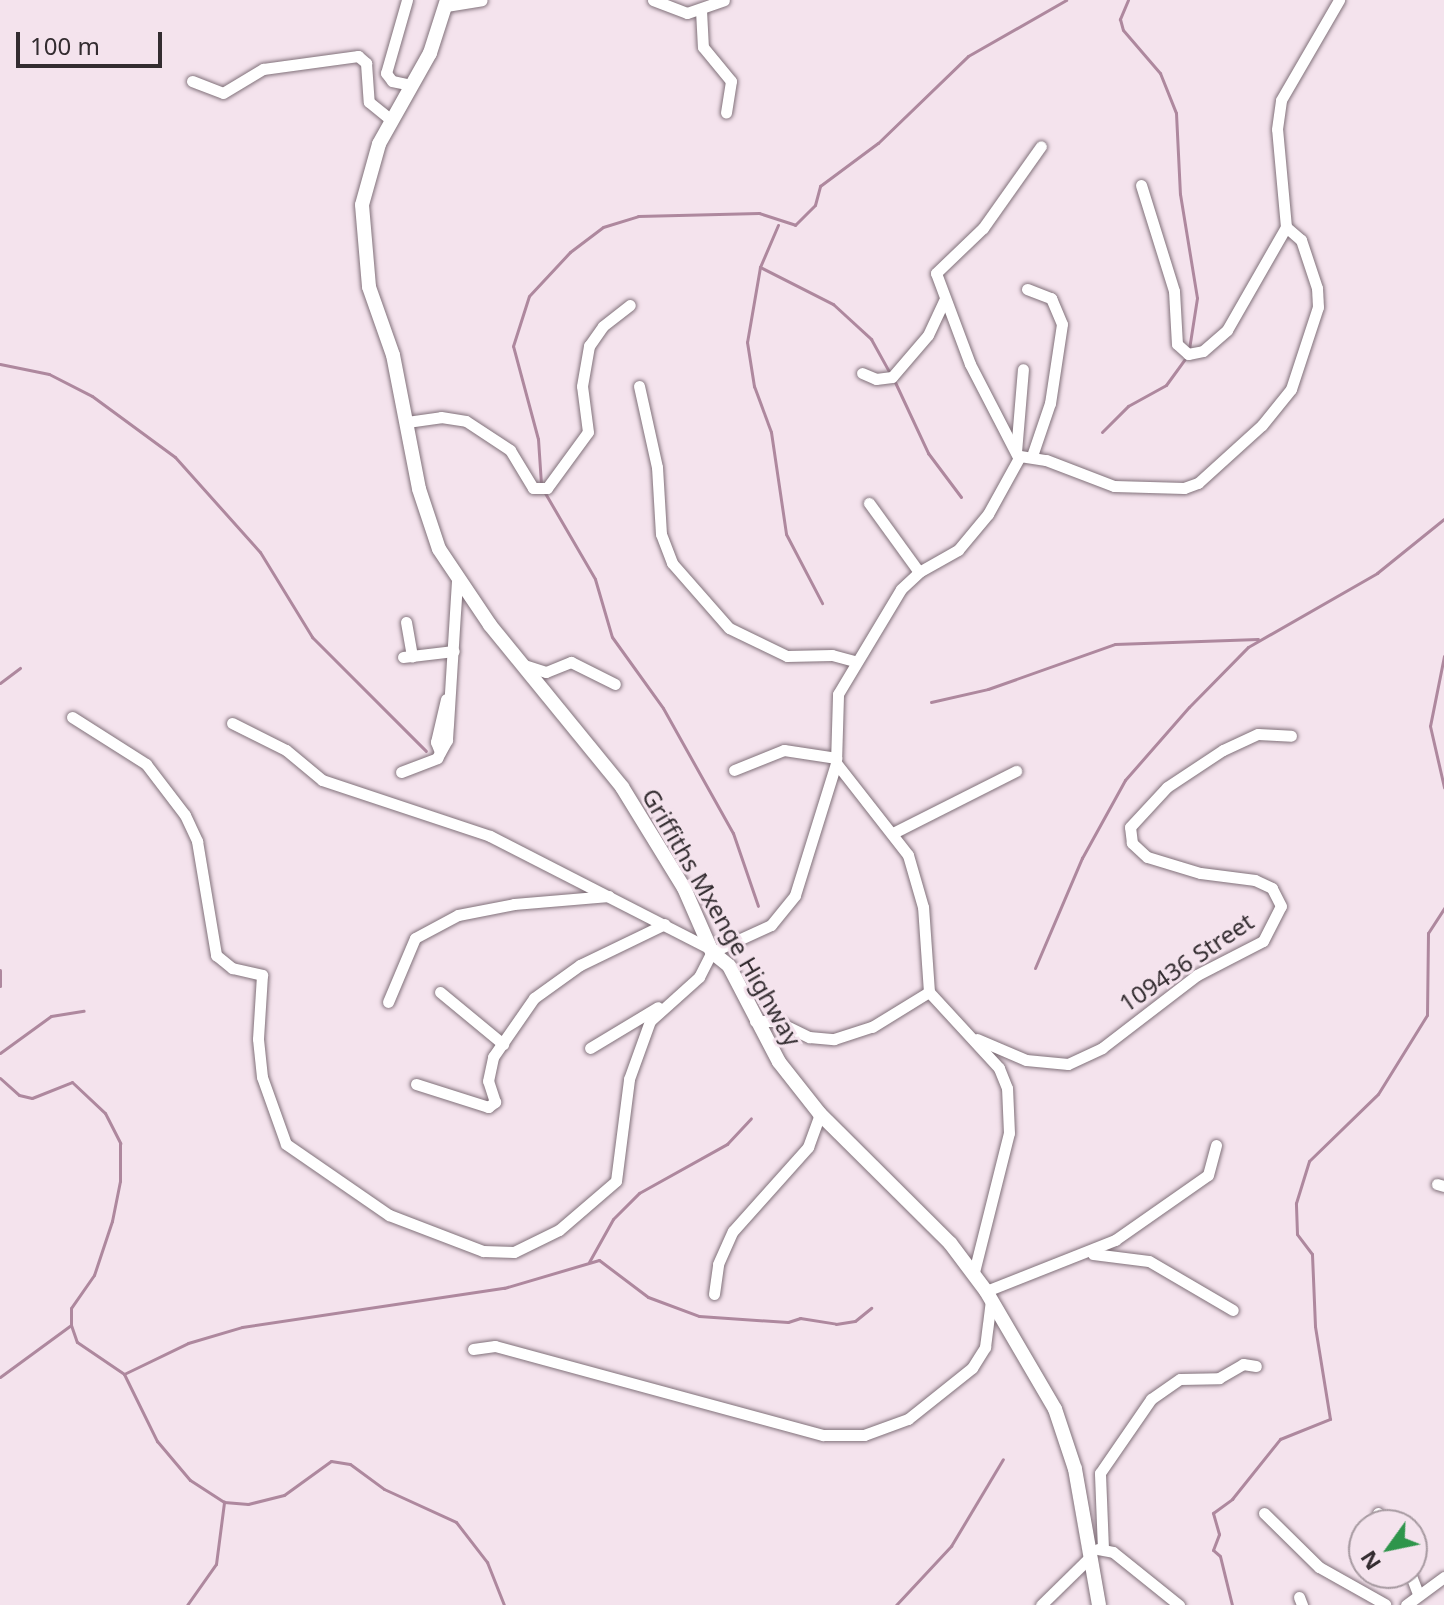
<!DOCTYPE html>
<style>
body{margin:0}
#map{position:relative;width:1444px;height:1605px;overflow:hidden;background:#f4e3ed;font-family:"Noto Sans",sans-serif}
div>[style]{position:absolute}
[style*='--x']{left:calc(var(--x)*1px);top:calc(var(--y)*1px);width:calc(var(--w)*1px);rotate:calc(var(--a)*1deg)}
.stream>*{height:3px;margin:-1.5px;padding:0 1.5px;transform-origin:1.5px;border-radius:1.5px;background:#ae889e}
.roads{filter:drop-shadow(0 0 2px #81717a) drop-shadow(0 0 2px #81717a)}
.minor>*{height:11px;margin:-5.5px;padding:0 5.5px;transform-origin:5.5px;border-radius:5.5px;background:#fff}
.tertiary>*{height:14px;margin:-7px;padding:0 7px;transform-origin:7px;border-radius:7px;background:#fff}
span{translate:-50% -50%;white-space:nowrap;text-align:center;line-height:1.15;-webkit-text-stroke:6px #f4e3ed;paint-order:stroke}
.street-label{font-size:24px;color:#332c30}
.north{position:absolute;left:1348px;top:1509px;width:80px;height:80px;box-sizing:border-box;background:#f4e3ed;border:2px solid #a79aa1;border-radius:50%;rotate:237deg;font-size:22px;font-weight:700;line-height:32px;text-align:center;color:#332c30}
.north::after{content:'';display:block;margin:auto;width:28px;height:36px;background:#2e954b;clip-path:polygon(50% 0,100% 100%,50% 72%,0 100%)}
.scale{position:absolute;left:16px;top:32px;width:146px;height:36px;box-sizing:border-box;border:4px solid #332c30;border-top:0;padding-left:10px;font-size:24px;line-height:28px;white-space:nowrap;color:#332c30;-webkit-text-stroke:6px #f4e3ed;paint-order:stroke}
</style>
<div id="map">
<div class="stream">
<i style="--x:1128;--y:0;--w:21;--a:113"></i>
<i style="--x:1120;--y:19;--w:11;--a:75"></i>
<i style="--x:1123;--y:30;--w:57;--a:49.3"></i>
<i style="--x:1160;--y:73;--w:43;--a:68.2"></i>
<i style="--x:1176;--y:113;--w:81;--a:87.2"></i>
<i style="--x:1180;--y:194;--w:105;--a:80.7"></i>
<i style="--x:1197;--y:298;--w:52;--a:98.9"></i>
<i style="--x:778;--y:225;--w:46;--a:113.2"></i>
<i style="--x:760;--y:267;--w:76;--a:99.8"></i>
<i style="--x:747;--y:342;--w:45;--a:81"></i>
<i style="--x:754;--y:386;--w:49;--a:69.7"></i>
<i style="--x:771;--y:432;--w:103;--a:81.6"></i>
<i style="--x:786;--y:534;--w:78;--a:62.4"></i>
<i style="--x:760;--y:267;--w:82;--a:26.9"></i>
<i style="--x:833;--y:304;--w:52;--a:42.6"></i>
<i style="--x:871;--y:339;--w:39;--a:61"></i>
<i style="--x:0;--y:364;--w:50;--a:11.5"></i>
<i style="--x:49;--y:374;--w:48;--a:27.1"></i>
<i style="--x:92;--y:396;--w:103;--a:36.3"></i>
<i style="--x:175;--y:457;--w:127;--a:48.2"></i>
<i style="--x:260;--y:552;--w:100;--a:58.5"></i>
<i style="--x:312;--y:637;--w:161;--a:45"></i>
<i style="--x:894;--y:380;--w:81;--a:65"></i>
<i style="--x:928;--y:453;--w:55;--a:53.1"></i>
<i style="--x:1102;--y:432;--w:37;--a:-45"></i>
<i style="--x:1128;--y:406;--w:43;--a:-28.9"></i>
<i style="--x:1166;--y:385;--w:36;--a:-54"></i>
<i style="--x:541;--y:484;--w:45;--a:-93.8"></i>
<i style="--x:538;--y:439;--w:96;--a:-105"></i>
<i style="--x:513;--y:346;--w:52;--a:-72.3"></i>
<i style="--x:529;--y:296;--w:60;--a:-47"></i>
<i style="--x:570;--y:252;--w:41;--a:-37.1"></i>
<i style="--x:603;--y:227;--w:37;--a:-17"></i>
<i style="--x:638;--y:216;--w:121;--a:-1.4"></i>
<i style="--x:759;--y:213;--w:38;--a:18"></i>
<i style="--x:795;--y:225;--w:28;--a:-45"></i>
<i style="--x:815;--y:205;--w:20;--a:-75"></i>
<i style="--x:820;--y:186;--w:72;--a:-36.6"></i>
<i style="--x:878;--y:143;--w:125;--a:-44"></i>
<i style="--x:968;--y:56;--w:113;--a:-29.7"></i>
<i style="--x:545;--y:493;--w:99;--a:59.8"></i>
<i style="--x:595;--y:579;--w:60;--a:73.7"></i>
<i style="--x:612;--y:637;--w:87;--a:54.3"></i>
<i style="--x:663;--y:708;--w:143;--a:60.8"></i>
<i style="--x:733;--y:833;--w:77;--a:71.1"></i>
<i style="--x:1444;--y:656;--w:71;--a:101.3"></i>
<i style="--x:1430;--y:726;--w:63;--a:77.1"></i>
<i style="--x:0;--y:683;--w:25;--a:-37"></i>
<i style="--x:931;--y:702;--w:58;--a:-12.8"></i>
<i style="--x:988;--y:689;--w:135;--a:-19.5"></i>
<i style="--x:1115;--y:644;--w:143;--a:-2"></i>
<i style="--x:1035;--y:968;--w:120;--a:-66.9"></i>
<i style="--x:1082;--y:858;--w:89;--a:-61.1"></i>
<i style="--x:1125;--y:780;--w:97;--a:-48.8"></i>
<i style="--x:1189;--y:707;--w:84;--a:-45.5"></i>
<i style="--x:1248;--y:647;--w:149;--a:-29.8"></i>
<i style="--x:1377;--y:573;--w:86;--a:-38.9"></i>
<i style="--x:0;--y:970;--w:16;--a:90"></i>
<i style="--x:0;--y:1053;--w:63;--a:-36"></i>
<i style="--x:51;--y:1016;--w:33;--a:-9"></i>
<i style="--x:0;--y:1078;--w:25;--a:42"></i>
<i style="--x:19;--y:1095;--w:13;--a:13"></i>
<i style="--x:32;--y:1098;--w:43;--a:-21.8"></i>
<i style="--x:72;--y:1082;--w:45;--a:43.2"></i>
<i style="--x:105;--y:1113;--w:34;--a:63"></i>
<i style="--x:120;--y:1143;--w:38;--a:90"></i>
<i style="--x:120;--y:1181;--w:41;--a:101.3"></i>
<i style="--x:112;--y:1221;--w:57;--a:108.4"></i>
<i style="--x:94;--y:1275;--w:40;--a:124.9"></i>
<i style="--x:71;--y:1308;--w:17;--a:90"></i>
<i style="--x:71;--y:1325;--w:18;--a:71"></i>
<i style="--x:77;--y:1342;--w:57;--a:34.2"></i>
<i style="--x:124;--y:1374;--w:75;--a:63.8"></i>
<i style="--x:157;--y:1441;--w:51;--a:49.8"></i>
<i style="--x:190;--y:1480;--w:40;--a:32.9"></i>
<i style="--x:224;--y:1502;--w:24;--a:5"></i>
<i style="--x:248;--y:1504;--w:37;--a:-14"></i>
<i style="--x:284;--y:1495;--w:58;--a:-35.9"></i>
<i style="--x:331;--y:1461;--w:19;--a:9"></i>
<i style="--x:350;--y:1464;--w:42;--a:36.3"></i>
<i style="--x:384;--y:1489;--w:79;--a:24.6"></i>
<i style="--x:456;--y:1522;--w:51;--a:52.2"></i>
<i style="--x:487;--y:1562;--w:46;--a:68.4"></i>
<i style="--x:589;--y:1262;--w:49;--a:-60.8"></i>
<i style="--x:613;--y:1219;--w:37;--a:-45"></i>
<i style="--x:639;--y:1193;--w:101;--a:-29.1"></i>
<i style="--x:727;--y:1144;--w:35;--a:-47"></i>
<i style="--x:124;--y:1374;--w:71;--a:-25.8"></i>
<i style="--x:188;--y:1343;--w:56;--a:-16.5"></i>
<i style="--x:242;--y:1327;--w:265;--a:-8.5"></i>
<i style="--x:504;--y:1288;--w:99;--a:-16.4"></i>
<i style="--x:599;--y:1260;--w:61;--a:37.1"></i>
<i style="--x:648;--y:1297;--w:54;--a:20.4"></i>
<i style="--x:699;--y:1316;--w:89;--a:3.9"></i>
<i style="--x:788;--y:1322;--w:13;--a:-18"></i>
<i style="--x:800;--y:1318;--w:36;--a:9"></i>
<i style="--x:836;--y:1324;--w:19;--a:-9"></i>
<i style="--x:855;--y:1321;--w:21;--a:-39"></i>
<i style="--x:0;--y:1377;--w:88;--a:-36.2"></i>
<i style="--x:187;--y:1605;--w:50;--a:-54.7"></i>
<i style="--x:216;--y:1564;--w:63;--a:-82.6"></i>
<i style="--x:896;--y:1605;--w:81;--a:-47"></i>
<i style="--x:951;--y:1546;--w:101;--a:-59.1"></i>
<i style="--x:1232;--y:1605;--w:50;--a:-103.8"></i>
<i style="--x:1220;--y:1556;--w:9;--a:-139"></i>
<i style="--x:1213;--y:1550;--w:17;--a:-69"></i>
<i style="--x:1219;--y:1534;--w:22;--a:-106"></i>
<i style="--x:1213;--y:1513;--w:24;--a:-36"></i>
<i style="--x:1232;--y:1499;--w:77;--a:-51.3"></i>
<i style="--x:1280;--y:1439;--w:54;--a:-21.8"></i>
<i style="--x:1330;--y:1419;--w:94;--a:-99.2"></i>
<i style="--x:1315;--y:1326;--w:72;--a:-92.4"></i>
<i style="--x:1312;--y:1254;--w:25;--a:-127"></i>
<i style="--x:1297;--y:1234;--w:31;--a:-92"></i>
<i style="--x:1296;--y:1203;--w:44;--a:-72.8"></i>
<i style="--x:1309;--y:1161;--w:96;--a:-44.2"></i>
<i style="--x:1378;--y:1094;--w:93;--a:-58.2"></i>
<i style="--x:1427;--y:1015;--w:82;--a:-89.3"></i>
<i style="--x:1428;--y:933;--w:30;--a:-57"></i>
</div>
<div class="roads">
<div class="minor">
<i style="--x:407;--y:0;--w:76;--a:106"></i>
<i style="--x:386;--y:73;--w:10;--a:53"></i>
<i style="--x:392;--y:81;--w:19;--a:12"></i>
<i style="--x:653;--y:0;--w:36;--a:21"></i>
<i style="--x:687;--y:13;--w:39;--a:-19"></i>
<i style="--x:446;--y:6;--w:36;--a:-9"></i>
<i style="--x:701;--y:10;--w:37;--a:87"></i>
<i style="--x:703;--y:47;--w:44;--a:50.5"></i>
<i style="--x:731;--y:81;--w:32;--a:99"></i>
<i style="--x:192;--y:81;--w:33;--a:21"></i>
<i style="--x:223;--y:93;--w:47;--a:-31"></i>
<i style="--x:263;--y:69;--w:96;--a:-7.8"></i>
<i style="--x:358;--y:56;--w:11;--a:41"></i>
<i style="--x:366;--y:63;--w:39;--a:86"></i>
<i style="--x:369;--y:102;--w:28;--a:39"></i>
<i style="--x:1141;--y:185;--w:111;--a:72.7"></i>
<i style="--x:1174;--y:291;--w:53;--a:86.8"></i>
<i style="--x:1177;--y:344;--w:15;--a:42"></i>
<i style="--x:1188;--y:354;--w:15;--a:-11"></i>
<i style="--x:1203;--y:351;--w:32;--a:-41"></i>
<i style="--x:1227;--y:330;--w:119;--a:-60.2"></i>
<i style="--x:1027;--y:289;--w:26;--a:21"></i>
<i style="--x:1051;--y:298;--w:28;--a:67"></i>
<i style="--x:1062;--y:324;--w:80;--a:98.6"></i>
<i style="--x:1050;--y:403;--w:56;--a:108.8"></i>
<i style="--x:862;--y:373;--w:15;--a:23"></i>
<i style="--x:876;--y:379;--w:16;--a:-7"></i>
<i style="--x:892;--y:377;--w:55;--a:-49.4"></i>
<i style="--x:928;--y:335;--w:38;--a:-65"></i>
<i style="--x:639;--y:386;--w:83;--a:77.5"></i>
<i style="--x:657;--y:467;--w:67;--a:86.6"></i>
<i style="--x:661;--y:534;--w:31;--a:69"></i>
<i style="--x:672;--y:563;--w:86;--a:48.8"></i>
<i style="--x:729;--y:628;--w:64;--a:25.8"></i>
<i style="--x:787;--y:656;--w:45;--a:-1.3"></i>
<i style="--x:832;--y:655;--w:23;--a:15"></i>
<i style="--x:407;--y:422;--w:34;--a:-8"></i>
<i style="--x:441;--y:417;--w:25;--a:9"></i>
<i style="--x:466;--y:421;--w:53;--a:33.4"></i>
<i style="--x:510;--y:450;--w:44;--a:58.8"></i>
<i style="--x:533;--y:488;--w:14;--a:0"></i>
<i style="--x:547;--y:488;--w:69;--a:-53.8"></i>
<i style="--x:588;--y:432;--w:46;--a:-97.4"></i>
<i style="--x:582;--y:386;--w:41;--a:-80.1"></i>
<i style="--x:589;--y:346;--w:24;--a:-55"></i>
<i style="--x:603;--y:326;--w:34;--a:-38"></i>
<i style="--x:1016;--y:452;--w:83;--a:-85.2"></i>
<i style="--x:1018;--y:457;--w:105;--a:-117.3"></i>
<i style="--x:970;--y:364;--w:97;--a:-110.5"></i>
<i style="--x:936;--y:273;--w:65;--a:-43.8"></i>
<i style="--x:983;--y:228;--w:100;--a:-54.7"></i>
<i style="--x:869;--y:503;--w:85;--a:54.1"></i>
<i style="--x:406;--y:622;--w:35;--a:80"></i>
<i style="--x:403;--y:657;--w:51;--a:-6.7"></i>
<i style="--x:521;--y:664;--w:26;--a:18"></i>
<i style="--x:546;--y:672;--w:27;--a:-22"></i>
<i style="--x:571;--y:662;--w:49;--a:26.6"></i>
<i style="--x:72;--y:717;--w:88;--a:32.4"></i>
<i style="--x:146;--y:764;--w:64;--a:52.6"></i>
<i style="--x:185;--y:815;--w:29;--a:65"></i>
<i style="--x:197;--y:841;--w:116;--a:80.5"></i>
<i style="--x:216;--y:955;--w:21;--a:39"></i>
<i style="--x:232;--y:968;--w:31;--a:13"></i>
<i style="--x:262;--y:975;--w:64;--a:93.6"></i>
<i style="--x:258;--y:1039;--w:38;--a:84"></i>
<i style="--x:262;--y:1077;--w:71;--a:70.3"></i>
<i style="--x:286;--y:1144;--w:125;--a:34.6"></i>
<i style="--x:389;--y:1215;--w:101;--a:21"></i>
<i style="--x:483;--y:1251;--w:31;--a:2"></i>
<i style="--x:514;--y:1252;--w:50;--a:-26.1"></i>
<i style="--x:559;--y:1230;--w:75;--a:-40.7"></i>
<i style="--x:616;--y:1181;--w:103;--a:-82.7"></i>
<i style="--x:629;--y:1079;--w:62;--a:-70.1"></i>
<i style="--x:650;--y:1021;--w:66;--a:-41.9"></i>
<i style="--x:699;--y:977;--w:28;--a:-63"></i>
<i style="--x:712;--y:952;--w:65;--a:-24.6"></i>
<i style="--x:771;--y:925;--w:38;--a:-51"></i>
<i style="--x:795;--y:895;--w:138;--a:-72.7"></i>
<i style="--x:232;--y:723;--w:60;--a:26.6"></i>
<i style="--x:286;--y:750;--w:47;--a:39.8"></i>
<i style="--x:322;--y:780;--w:177;--a:18.4"></i>
<i style="--x:490;--y:836;--w:246;--a:27.1"></i>
<i style="--x:440;--y:752;--w:11;--a:-112"></i>
<i style="--x:436;--y:742;--w:44;--a:-76.9"></i>
<i style="--x:734;--y:770;--w:54;--a:-21.8"></i>
<i style="--x:784;--y:750;--w:53;--a:8.7"></i>
<i style="--x:401;--y:772;--w:39;--a:-21"></i>
<i style="--x:437;--y:758;--w:21;--a:-61"></i>
<i style="--x:447;--y:740;--w:161;--a:-86.4"></i>
<i style="--x:893;--y:833;--w:138;--a:-26.8"></i>
<i style="--x:440;--y:992;--w:82;--a:39.5"></i>
<i style="--x:388;--y:1002;--w:69;--a:-67.1"></i>
<i style="--x:415;--y:938;--w:49;--a:-28.1"></i>
<i style="--x:458;--y:915;--w:57;--a:-11.1"></i>
<i style="--x:514;--y:904;--w:95;--a:-4.8"></i>
<i style="--x:755;--y:1021;--w:21;--a:0"></i>
<i style="--x:776;--y:1021;--w:37;--a:26"></i>
<i style="--x:809;--y:1037;--w:25;--a:5"></i>
<i style="--x:834;--y:1039;--w:40;--a:-18"></i>
<i style="--x:872;--y:1027;--w:67;--a:-31.6"></i>
<i style="--x:977;--y:1039;--w:53;--a:23.2"></i>
<i style="--x:1026;--y:1060;--w:42;--a:5.4"></i>
<i style="--x:1068;--y:1064;--w:38;--a:-25"></i>
<i style="--x:1102;--y:1048;--w:120;--a:-37.5"></i>
<i style="--x:1197;--y:975;--w:74;--a:-27.3"></i>
<i style="--x:1263;--y:941;--w:39;--a:-63"></i>
<i style="--x:1281;--y:906;--w:20;--a:-117"></i>
<i style="--x:1272;--y:888;--w:19;--a:-155"></i>
<i style="--x:1255;--y:880;--w:55;--a:-172.7"></i>
<i style="--x:1200;--y:873;--w:55;--a:-163.2"></i>
<i style="--x:1147;--y:857;--w:21;--a:-137"></i>
<i style="--x:1132;--y:843;--w:16;--a:-97"></i>
<i style="--x:1130;--y:827;--w:54;--a:-47.2"></i>
<i style="--x:1167;--y:787;--w:67;--a:-33.5"></i>
<i style="--x:1223;--y:750;--w:38;--a:-25"></i>
<i style="--x:1258;--y:734;--w:33;--a:3"></i>
<i style="--x:590;--y:1048;--w:79;--a:-31.1"></i>
<i style="--x:416;--y:1084;--w:76;--a:17.7"></i>
<i style="--x:488;--y:1107;--w:9;--a:-36"></i>
<i style="--x:495;--y:1102;--w:22;--a:-108"></i>
<i style="--x:488;--y:1081;--w:25;--a:-78"></i>
<i style="--x:493;--y:1057;--w:72;--a:-55.2"></i>
<i style="--x:534;--y:998;--w:57;--a:-35.7"></i>
<i style="--x:580;--y:965;--w:94;--a:-25.8"></i>
<i style="--x:1437;--y:1184;--w:7;--a:16"></i>
<i style="--x:1093;--y:1254;--w:56;--a:7.1"></i>
<i style="--x:1149;--y:1261;--w:97;--a:30.3"></i>
<i style="--x:974;--y:1272;--w:143;--a:-75.9"></i>
<i style="--x:1009;--y:1133;--w:45;--a:-92.5"></i>
<i style="--x:1007;--y:1088;--w:22;--a:-112"></i>
<i style="--x:999;--y:1068;--w:103;--a:-132.6"></i>
<i style="--x:929;--y:992;--w:85;--a:-94"></i>
<i style="--x:923;--y:907;--w:54;--a:-106.1"></i>
<i style="--x:908;--y:855;--w:117;--a:-128"></i>
<i style="--x:836;--y:763;--w:69;--a:-88.3"></i>
<i style="--x:838;--y:694;--w:122;--a:-59"></i>
<i style="--x:901;--y:589;--w:25;--a:-43"></i>
<i style="--x:919;--y:572;--w:45;--a:-29.4"></i>
<i style="--x:958;--y:550;--w:47;--a:-50.2"></i>
<i style="--x:988;--y:514;--w:66;--a:-61.1"></i>
<i style="--x:1020;--y:456;--w:26;--a:9"></i>
<i style="--x:1046;--y:460;--w:73;--a:20.9"></i>
<i style="--x:1114;--y:486;--w:70;--a:1.6"></i>
<i style="--x:1184;--y:488;--w:15;--a:-20"></i>
<i style="--x:1198;--y:483;--w:86;--a:-42.2"></i>
<i style="--x:1262;--y:425;--w:46;--a:-51.1"></i>
<i style="--x:1291;--y:389;--w:86;--a:-71.8"></i>
<i style="--x:1318;--y:307;--w:19;--a:-93"></i>
<i style="--x:1317;--y:288;--w:51;--a:-108.4"></i>
<i style="--x:1301;--y:240;--w:20;--a:-139"></i>
<i style="--x:1286;--y:227;--w:98;--a:-95.2"></i>
<i style="--x:1277;--y:129;--w:29;--a:-82"></i>
<i style="--x:1281;--y:100;--w:116;--a:-59.9"></i>
<i style="--x:986;--y:1291;--w:139;--a:-21.6"></i>
<i style="--x:1115;--y:1240;--w:113;--a:-35"></i>
<i style="--x:1208;--y:1175;--w:31;--a:-75"></i>
<i style="--x:714;--y:1294;--w:30;--a:-82"></i>
<i style="--x:718;--y:1264;--w:36;--a:-66"></i>
<i style="--x:733;--y:1231;--w:113;--a:-48.2"></i>
<i style="--x:808;--y:1147;--w:35;--a:-70"></i>
<i style="--x:473;--y:1349;--w:22;--a:-8"></i>
<i style="--x:495;--y:1346;--w:340;--a:15.2"></i>
<i style="--x:823;--y:1435;--w:41;--a:0"></i>
<i style="--x:864;--y:1435;--w:47;--a:-20"></i>
<i style="--x:908;--y:1419;--w:82;--a:-38.6"></i>
<i style="--x:972;--y:1368;--w:25;--a:-58"></i>
<i style="--x:985;--y:1347;--w:47;--a:-82.7"></i>
<i style="--x:1264;--y:1513;--w:77;--a:44.5"></i>
<i style="--x:1319;--y:1567;--w:76;--a:29.3"></i>
<i style="--x:1378;--y:1513;--w:14;--a:60"></i>
<i style="--x:1098;--y:1549;--w:15;--a:11"></i>
<i style="--x:1113;--y:1552;--w:85;--a:38.8"></i>
<i style="--x:1103;--y:1549;--w:76;--a:-92.3"></i>
<i style="--x:1100;--y:1473;--w:90;--a:-55.4"></i>
<i style="--x:1151;--y:1399;--w:35;--a:-35"></i>
<i style="--x:1180;--y:1379;--w:39;--a:-1"></i>
<i style="--x:1219;--y:1378;--w:28;--a:-30"></i>
<i style="--x:1243;--y:1364;--w:13;--a:9"></i>
<i style="--x:1410;--y:1573;--w:22;--a:69"></i>
<i style="--x:1299;--y:1597;--w:9;--a:69"></i>
<i style="--x:1041;--y:1605;--w:66;--a:-44.4"></i>
<i style="--x:1406;--y:1605;--w:47;--a:-36.4"></i>
</div>
<div class="tertiary">
<i style="--x:447;--y:0;--w:56;--a:107.8"></i>
<i style="--x:430;--y:53;--w:104;--a:119.3"></i>
<i style="--x:379;--y:144;--w:63;--a:105.6"></i>
<i style="--x:362;--y:205;--w:82;--a:85.1"></i>
<i style="--x:369;--y:287;--w:72;--a:70.6"></i>
<i style="--x:393;--y:355;--w:136;--a:79"></i>
<i style="--x:419;--y:489;--w:63;--a:71.6"></i>
<i style="--x:439;--y:549;--w:92;--a:56.1"></i>
<i style="--x:490;--y:625;--w:209;--a:50.8"></i>
<i style="--x:622;--y:787;--w:119;--a:58.5"></i>
<i style="--x:684;--y:888;--w:70;--a:66.4"></i>
<i style="--x:712;--y:952;--w:22;--a:39"></i>
<i style="--x:729;--y:966;--w:108;--a:62.5"></i>
<i style="--x:779;--y:1062;--w:66;--a:51.7"></i>
<i style="--x:820;--y:1114;--w:183;--a:44.8"></i>
<i style="--x:950;--y:1243;--w:60;--a:53.1"></i>
<i style="--x:986;--y:1291;--w:137;--a:59.7"></i>
<i style="--x:1055;--y:1409;--w:63;--a:71.6"></i>
<i style="--x:1075;--y:1469;--w:138;--a:80"></i>
</div>
</div>
<div class="street-label">
<span style="left:722px;top:917px;rotate:60deg">Griffiths Mxenge Highway</span>
<span style="left:1186px;top:962px;rotate:-34deg">109436 Street</span>
</div>
<div class="north">N</div>
<div class="scale">100 m</div>
</div>
